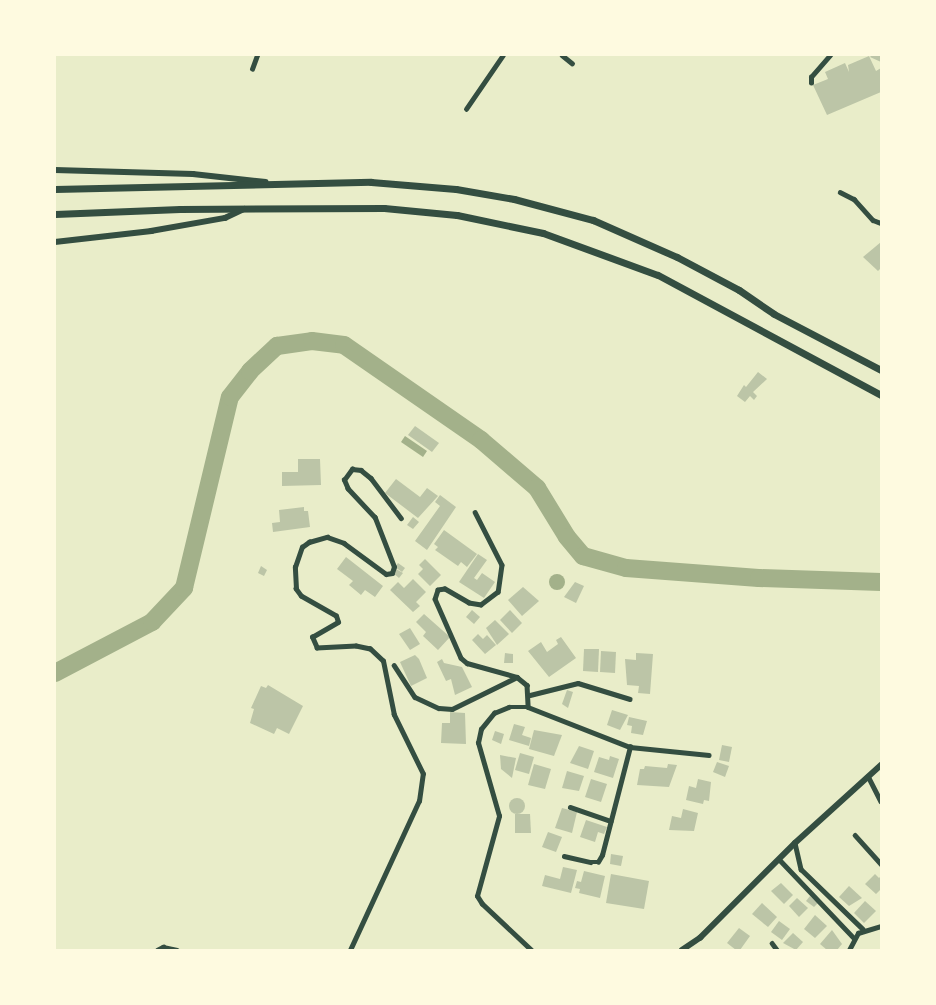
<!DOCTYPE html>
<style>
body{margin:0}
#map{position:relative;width:936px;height:1005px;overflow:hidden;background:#e9edc9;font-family:"IBM Plex Serif",serif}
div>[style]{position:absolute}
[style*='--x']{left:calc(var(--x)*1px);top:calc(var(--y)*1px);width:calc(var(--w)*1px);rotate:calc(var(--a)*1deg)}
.water>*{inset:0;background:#a3b18a}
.round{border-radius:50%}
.river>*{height:18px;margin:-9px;padding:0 9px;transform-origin:9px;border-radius:9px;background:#a3b18a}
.building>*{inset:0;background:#bcc5a7}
.minor>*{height:4.5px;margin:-2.25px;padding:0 2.25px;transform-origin:2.25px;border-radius:2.25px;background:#344e41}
.secondary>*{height:5.5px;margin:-2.75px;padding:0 2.75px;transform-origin:2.75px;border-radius:2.75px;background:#344e41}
.trunk>*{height:7px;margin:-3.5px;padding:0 3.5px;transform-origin:3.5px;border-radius:3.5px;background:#344e41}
span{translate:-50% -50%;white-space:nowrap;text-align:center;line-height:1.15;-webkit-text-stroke:4.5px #fefae0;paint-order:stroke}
.frame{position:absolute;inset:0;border:56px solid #fefae0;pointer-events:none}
</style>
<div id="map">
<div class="water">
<i style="clip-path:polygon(405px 436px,427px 451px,423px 457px,401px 442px)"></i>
<i class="round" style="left:549px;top:574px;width:16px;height:16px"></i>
</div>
<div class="river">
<i style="--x:55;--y:673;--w:110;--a:-27.7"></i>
<i style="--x:152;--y:622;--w:47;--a:-46.7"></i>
<i style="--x:184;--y:588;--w:196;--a:-76.5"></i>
<i style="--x:230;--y:397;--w:33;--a:-52"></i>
<i style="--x:250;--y:371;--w:37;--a:-43"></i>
<i style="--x:277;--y:346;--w:35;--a:-8"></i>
<i style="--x:312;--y:341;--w:32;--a:7"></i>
<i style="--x:344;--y:345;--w:167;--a:34.7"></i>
<i style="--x:481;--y:440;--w:74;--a:40.6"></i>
<i style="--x:537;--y:488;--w:57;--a:58.5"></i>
<i style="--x:567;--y:537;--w:25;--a:50"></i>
<i style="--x:583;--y:556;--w:45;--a:15.6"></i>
<i style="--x:626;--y:568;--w:133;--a:4.3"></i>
<i style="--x:759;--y:578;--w:122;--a:1.9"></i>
</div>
<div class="building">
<i style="clip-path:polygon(872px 55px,881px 55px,881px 62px,870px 57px)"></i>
<i style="clip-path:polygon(869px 56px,876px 71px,881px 68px,881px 92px,827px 115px,813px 85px,828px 79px,825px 72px,845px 63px,849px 72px,848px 65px)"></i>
<i style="clip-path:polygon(881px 242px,881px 268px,878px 271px,863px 257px)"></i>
<i style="clip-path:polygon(758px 372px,767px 379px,753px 392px,757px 396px,754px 400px,750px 396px,745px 402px,737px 396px,744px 385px,746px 387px)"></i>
<i style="clip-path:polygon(415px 426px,439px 443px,432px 452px,408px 435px)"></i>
<i style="clip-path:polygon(298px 459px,320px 459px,321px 485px,282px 486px,282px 472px,298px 472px)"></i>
<i style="clip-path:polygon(396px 479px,420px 497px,427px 488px,438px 496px,418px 518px,385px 493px)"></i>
<i style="clip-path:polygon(440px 495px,456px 507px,427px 550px,415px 541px,440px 506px,435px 502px)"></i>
<i style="clip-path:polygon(304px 507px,304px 511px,308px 511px,310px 527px,273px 532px,272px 523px,280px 522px,279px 510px)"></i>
<i style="clip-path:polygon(413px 517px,419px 522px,413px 529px,407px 525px)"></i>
<i style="clip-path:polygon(444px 530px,477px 554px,467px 567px,461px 562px,458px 566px,435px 550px,438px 547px,434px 544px)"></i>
<i style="clip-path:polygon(478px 554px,487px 560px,474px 578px,477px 580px,482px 573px,495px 582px,484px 598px,459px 582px)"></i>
<i style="clip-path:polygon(346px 557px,383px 586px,375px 597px,365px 590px,361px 595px,349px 585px,353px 581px,337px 569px)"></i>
<i style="clip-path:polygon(425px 559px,441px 575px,430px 586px,418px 574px,423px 569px,419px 565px)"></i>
<i style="clip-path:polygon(398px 563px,405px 568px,402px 572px,395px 567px)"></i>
<i style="clip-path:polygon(261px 566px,267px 570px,264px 576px,258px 573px)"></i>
<i style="clip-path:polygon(396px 569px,403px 573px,399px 578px,393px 573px)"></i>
<i style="clip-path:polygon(413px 579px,426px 592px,416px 602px,420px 606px,413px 612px,390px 590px,398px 582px,404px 588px)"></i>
<i style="clip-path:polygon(575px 582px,584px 586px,576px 603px,564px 597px)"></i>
<i style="clip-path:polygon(523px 587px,539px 601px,522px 616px,508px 600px)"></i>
<i style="clip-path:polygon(472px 610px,480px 617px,474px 624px,466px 617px)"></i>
<i style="clip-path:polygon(510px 610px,522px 623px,512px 633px,500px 620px)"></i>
<i style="clip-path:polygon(424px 614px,450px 637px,438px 650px,423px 636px,426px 632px,416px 622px)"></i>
<i style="clip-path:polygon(495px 620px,509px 634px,497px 645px,486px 628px)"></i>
<i style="clip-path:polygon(410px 628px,420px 644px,410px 650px,399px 634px)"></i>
<i style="clip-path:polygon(478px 634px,483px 639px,487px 635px,496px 645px,485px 654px,472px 640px)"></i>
<i style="clip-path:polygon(561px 637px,576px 658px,549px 677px,528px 651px,541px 642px,547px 652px,558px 644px,556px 640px)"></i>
<i style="clip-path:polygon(584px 649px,599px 649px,598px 672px,583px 671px)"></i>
<i style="clip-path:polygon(601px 651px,616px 652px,615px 673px,600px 672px)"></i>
<i style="clip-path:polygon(505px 653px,513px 654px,513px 663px,504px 663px)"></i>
<i style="clip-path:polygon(636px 653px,653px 654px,650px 694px,638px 693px,639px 686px,627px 685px,625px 659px,636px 660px)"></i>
<i style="clip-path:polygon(415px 655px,419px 659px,427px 678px,411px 686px,400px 662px)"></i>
<i style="clip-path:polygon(442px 659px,444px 663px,462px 667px,472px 687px,455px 695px,451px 679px,446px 681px,437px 662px)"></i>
<i style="clip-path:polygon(268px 685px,303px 706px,289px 734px,277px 728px,274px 734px,250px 723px,254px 709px,251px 708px,261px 686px,266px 688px)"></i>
<i style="clip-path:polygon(567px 690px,573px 692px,568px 708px,562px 704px)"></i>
<i style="clip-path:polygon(612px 710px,628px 715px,620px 730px,607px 725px)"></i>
<i style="clip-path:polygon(450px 712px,465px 713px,466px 744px,441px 743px,442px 723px,450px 723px)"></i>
<i style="clip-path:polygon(629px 717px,647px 721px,643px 735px,631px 733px,632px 726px,627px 725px)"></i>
<i style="clip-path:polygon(514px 724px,525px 727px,522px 735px,531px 738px,529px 746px,509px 740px)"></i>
<i style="clip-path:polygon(534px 730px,562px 735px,554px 756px,529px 749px)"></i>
<i style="clip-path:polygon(495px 731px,504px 734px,501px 744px,492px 740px)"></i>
<i style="clip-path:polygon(722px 745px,732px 747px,729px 762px,719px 760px)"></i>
<i style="clip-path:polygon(579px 746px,594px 751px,588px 769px,570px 763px)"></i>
<i style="clip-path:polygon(520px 753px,534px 757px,529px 774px,515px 770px)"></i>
<i style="clip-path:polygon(500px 755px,516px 758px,512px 778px,501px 769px)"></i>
<i style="clip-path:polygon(610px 756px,619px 759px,613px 778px,594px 772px,599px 757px,609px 760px)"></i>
<i style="clip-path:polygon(717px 762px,729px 766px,725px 777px,713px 772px)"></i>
<i style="clip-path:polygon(534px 764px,551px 769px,545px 789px,528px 785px)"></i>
<i style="clip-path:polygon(668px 764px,677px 765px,669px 787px,637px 785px,640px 769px,644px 769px,645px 766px,667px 768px)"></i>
<i style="clip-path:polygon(567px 771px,584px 776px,579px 791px,562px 788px)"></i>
<i style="clip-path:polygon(591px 779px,607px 784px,601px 802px,585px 797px)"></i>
<i style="clip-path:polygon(698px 779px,711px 782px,709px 801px,704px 800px,703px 804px,686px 800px,689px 786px,696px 788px)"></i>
<i class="round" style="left:509px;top:798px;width:16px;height:16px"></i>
<i style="clip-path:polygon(562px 808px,577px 812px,572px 833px,555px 828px)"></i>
<i style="clip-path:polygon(683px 809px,698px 813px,694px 831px,669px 830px,672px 816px,681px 818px)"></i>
<i style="clip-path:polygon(515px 814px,530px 814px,531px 833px,515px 833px)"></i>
<i style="clip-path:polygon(586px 820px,607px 827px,604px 834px,598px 832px,595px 842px,580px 837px)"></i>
<i style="clip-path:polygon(548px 832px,562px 837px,556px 852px,542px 847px)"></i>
<i style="clip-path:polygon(611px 854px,623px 856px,621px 866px,610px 864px)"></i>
<i style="clip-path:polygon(563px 867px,577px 870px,571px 893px,542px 886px,545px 875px,560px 879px)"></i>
<i style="clip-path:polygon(584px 871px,605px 876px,600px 898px,579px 893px,580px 889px,575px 888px,577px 881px,581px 882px)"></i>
<i style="clip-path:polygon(611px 874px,649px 881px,644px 909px,606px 903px)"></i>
<i style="clip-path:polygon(875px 874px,879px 878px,881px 876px,881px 889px,876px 894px,865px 884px)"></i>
<i style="clip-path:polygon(781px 883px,793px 895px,784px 904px,771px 891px)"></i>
<i style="clip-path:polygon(849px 886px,862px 898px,849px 906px,839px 897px)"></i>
<i style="clip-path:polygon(810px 896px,818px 903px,814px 907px,806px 901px)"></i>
<i style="clip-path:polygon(797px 898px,808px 908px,799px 917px,789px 906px)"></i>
<i style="clip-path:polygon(865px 901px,876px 911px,864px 923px,854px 913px)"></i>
<i style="clip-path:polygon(762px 903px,777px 917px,768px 927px,752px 914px)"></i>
<i style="clip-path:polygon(815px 915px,827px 926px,815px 938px,804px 929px)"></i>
<i style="clip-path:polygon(779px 921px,790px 929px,782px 940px,771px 932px)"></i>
<i style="clip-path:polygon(739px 928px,750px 936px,740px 950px,736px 950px,727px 943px)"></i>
<i style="clip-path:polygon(832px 930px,842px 944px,837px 950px,827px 950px,820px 944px)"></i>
<i style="clip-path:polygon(793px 933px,803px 942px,796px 950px,783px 943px)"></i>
</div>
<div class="minor">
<i style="--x:562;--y:55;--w:13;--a:39"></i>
<i style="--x:252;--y:69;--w:15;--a:-70"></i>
<i style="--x:811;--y:83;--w:6;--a:-90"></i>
<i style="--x:811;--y:77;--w:29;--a:-49"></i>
<i style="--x:466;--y:109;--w:65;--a:-55.6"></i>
<i style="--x:840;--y:192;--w:16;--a:27"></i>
<i style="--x:854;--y:199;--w:28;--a:48"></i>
<i style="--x:873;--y:220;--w:9;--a:21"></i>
<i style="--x:475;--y:512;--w:59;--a:63"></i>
<i style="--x:502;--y:565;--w:27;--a:98"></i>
<i style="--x:498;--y:592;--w:21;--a:143"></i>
<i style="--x:481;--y:605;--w:12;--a:-171"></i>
<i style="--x:469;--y:603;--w:28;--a:-150"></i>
<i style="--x:445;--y:589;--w:7;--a:172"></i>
<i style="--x:438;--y:590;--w:9;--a:108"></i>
<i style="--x:435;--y:599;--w:64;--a:66.2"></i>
<i style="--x:461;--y:658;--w:8;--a:40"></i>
<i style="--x:467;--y:663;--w:52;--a:15.6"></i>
<i style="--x:517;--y:677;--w:13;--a:39"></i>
<i style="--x:527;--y:685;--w:22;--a:87"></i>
<i style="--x:394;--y:665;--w:38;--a:57"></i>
<i style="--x:415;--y:697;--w:26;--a:25"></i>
<i style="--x:439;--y:708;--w:13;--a:4"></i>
<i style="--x:452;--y:709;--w:72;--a:-26.2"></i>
<i style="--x:530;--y:695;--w:49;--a:-14"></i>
<i style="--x:578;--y:683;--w:54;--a:17.1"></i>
<i style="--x:868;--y:776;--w:28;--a:63"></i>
<i style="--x:570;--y:807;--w:43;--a:18.9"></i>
<i style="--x:855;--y:835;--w:39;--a:48"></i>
<i style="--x:795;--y:843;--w:27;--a:77"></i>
<i style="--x:801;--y:869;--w:86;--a:44.1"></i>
<i style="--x:564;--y:856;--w:27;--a:13"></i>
<i style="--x:590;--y:862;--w:8;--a:0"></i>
<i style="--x:598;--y:862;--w:8;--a:-60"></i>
<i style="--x:602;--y:855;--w:112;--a:-75.5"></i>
<i style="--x:779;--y:859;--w:109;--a:46.5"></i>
<i style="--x:772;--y:943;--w:9;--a:54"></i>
<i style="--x:157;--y:950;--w:7;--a:-27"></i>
<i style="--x:163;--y:947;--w:14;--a:12"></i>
<i style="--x:350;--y:950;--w:164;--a:-65.2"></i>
<i style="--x:419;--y:801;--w:27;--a:-82"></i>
<i style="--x:423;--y:774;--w:66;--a:-116.2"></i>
<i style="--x:394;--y:715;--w:55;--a:-101.5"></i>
<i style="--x:383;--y:661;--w:18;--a:-137"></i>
<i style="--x:370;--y:649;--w:14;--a:-168"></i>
<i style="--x:356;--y:646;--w:39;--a:177"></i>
<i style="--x:317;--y:648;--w:12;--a:-114"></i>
<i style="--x:312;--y:637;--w:30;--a:-30"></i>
<i style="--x:338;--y:622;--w:6;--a:-108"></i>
<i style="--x:336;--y:616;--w:40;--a:-150.3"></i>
<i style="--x:301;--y:596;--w:9;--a:-126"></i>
<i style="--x:296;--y:589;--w:22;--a:-93"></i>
<i style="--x:295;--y:567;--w:21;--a:-71"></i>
<i style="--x:302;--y:547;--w:9;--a:-36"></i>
<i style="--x:309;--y:542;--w:19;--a:-16"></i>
<i style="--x:327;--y:537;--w:18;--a:19"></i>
<i style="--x:344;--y:543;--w:52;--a:36.4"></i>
<i style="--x:386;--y:574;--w:6;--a:-9"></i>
<i style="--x:392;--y:573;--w:6;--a:-72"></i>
<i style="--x:394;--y:567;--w:53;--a:-111.2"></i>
<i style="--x:375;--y:518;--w:40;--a:-133"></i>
<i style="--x:348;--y:489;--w:10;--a:-114"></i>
<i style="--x:344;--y:480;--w:14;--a:-54"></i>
<i style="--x:352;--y:469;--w:9;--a:6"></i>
<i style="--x:361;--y:470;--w:13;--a:39"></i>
<i style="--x:371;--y:478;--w:50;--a:53.1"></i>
<i style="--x:531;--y:950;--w:67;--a:-136.8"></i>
<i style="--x:482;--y:904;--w:9;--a:-122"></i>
<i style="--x:477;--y:896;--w:83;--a:-74.6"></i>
<i style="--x:499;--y:816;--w:76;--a:-106"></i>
<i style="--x:478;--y:743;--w:14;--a:-78"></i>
<i style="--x:481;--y:729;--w:21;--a:-51"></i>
<i style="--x:494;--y:713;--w:16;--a:-22"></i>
<i style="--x:509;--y:707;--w:19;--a:0"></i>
<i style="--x:528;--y:707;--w:110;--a:21.4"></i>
<i style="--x:630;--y:747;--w:79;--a:5.8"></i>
<i style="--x:849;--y:950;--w:19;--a:-62"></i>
<i style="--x:858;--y:933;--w:24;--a:-17"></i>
</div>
<div class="secondary">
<i style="--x:55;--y:170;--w:138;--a:1.7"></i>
<i style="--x:193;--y:174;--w:73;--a:6.3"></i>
<i style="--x:55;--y:242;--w:97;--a:-6.5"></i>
<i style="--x:151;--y:231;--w:75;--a:-10"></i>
<i style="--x:225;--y:218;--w:21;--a:-25"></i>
<i style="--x:682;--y:950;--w:22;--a:-34"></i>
<i style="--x:700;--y:938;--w:134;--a:-45"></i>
<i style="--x:795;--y:843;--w:116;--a:-42.2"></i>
</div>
<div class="trunk">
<i style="--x:55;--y:189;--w:316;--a:-1.3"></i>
<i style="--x:371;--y:182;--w:85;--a:4.7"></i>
<i style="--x:456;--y:189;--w:59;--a:9.8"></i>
<i style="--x:514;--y:199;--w:82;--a:14.9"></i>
<i style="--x:593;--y:220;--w:92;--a:23.8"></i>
<i style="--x:677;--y:257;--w:70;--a:28"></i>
<i style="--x:739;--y:290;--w:42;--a:34.4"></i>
<i style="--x:774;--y:314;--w:121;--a:27.6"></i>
<i style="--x:55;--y:214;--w:125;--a:-2.3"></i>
<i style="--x:180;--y:209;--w:204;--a:-0.3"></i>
<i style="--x:384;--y:208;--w:73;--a:5.5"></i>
<i style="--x:457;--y:215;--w:88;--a:11.8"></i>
<i style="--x:543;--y:233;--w:122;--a:20.1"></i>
<i style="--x:658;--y:275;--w:253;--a:28.3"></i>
</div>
<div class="frame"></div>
</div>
